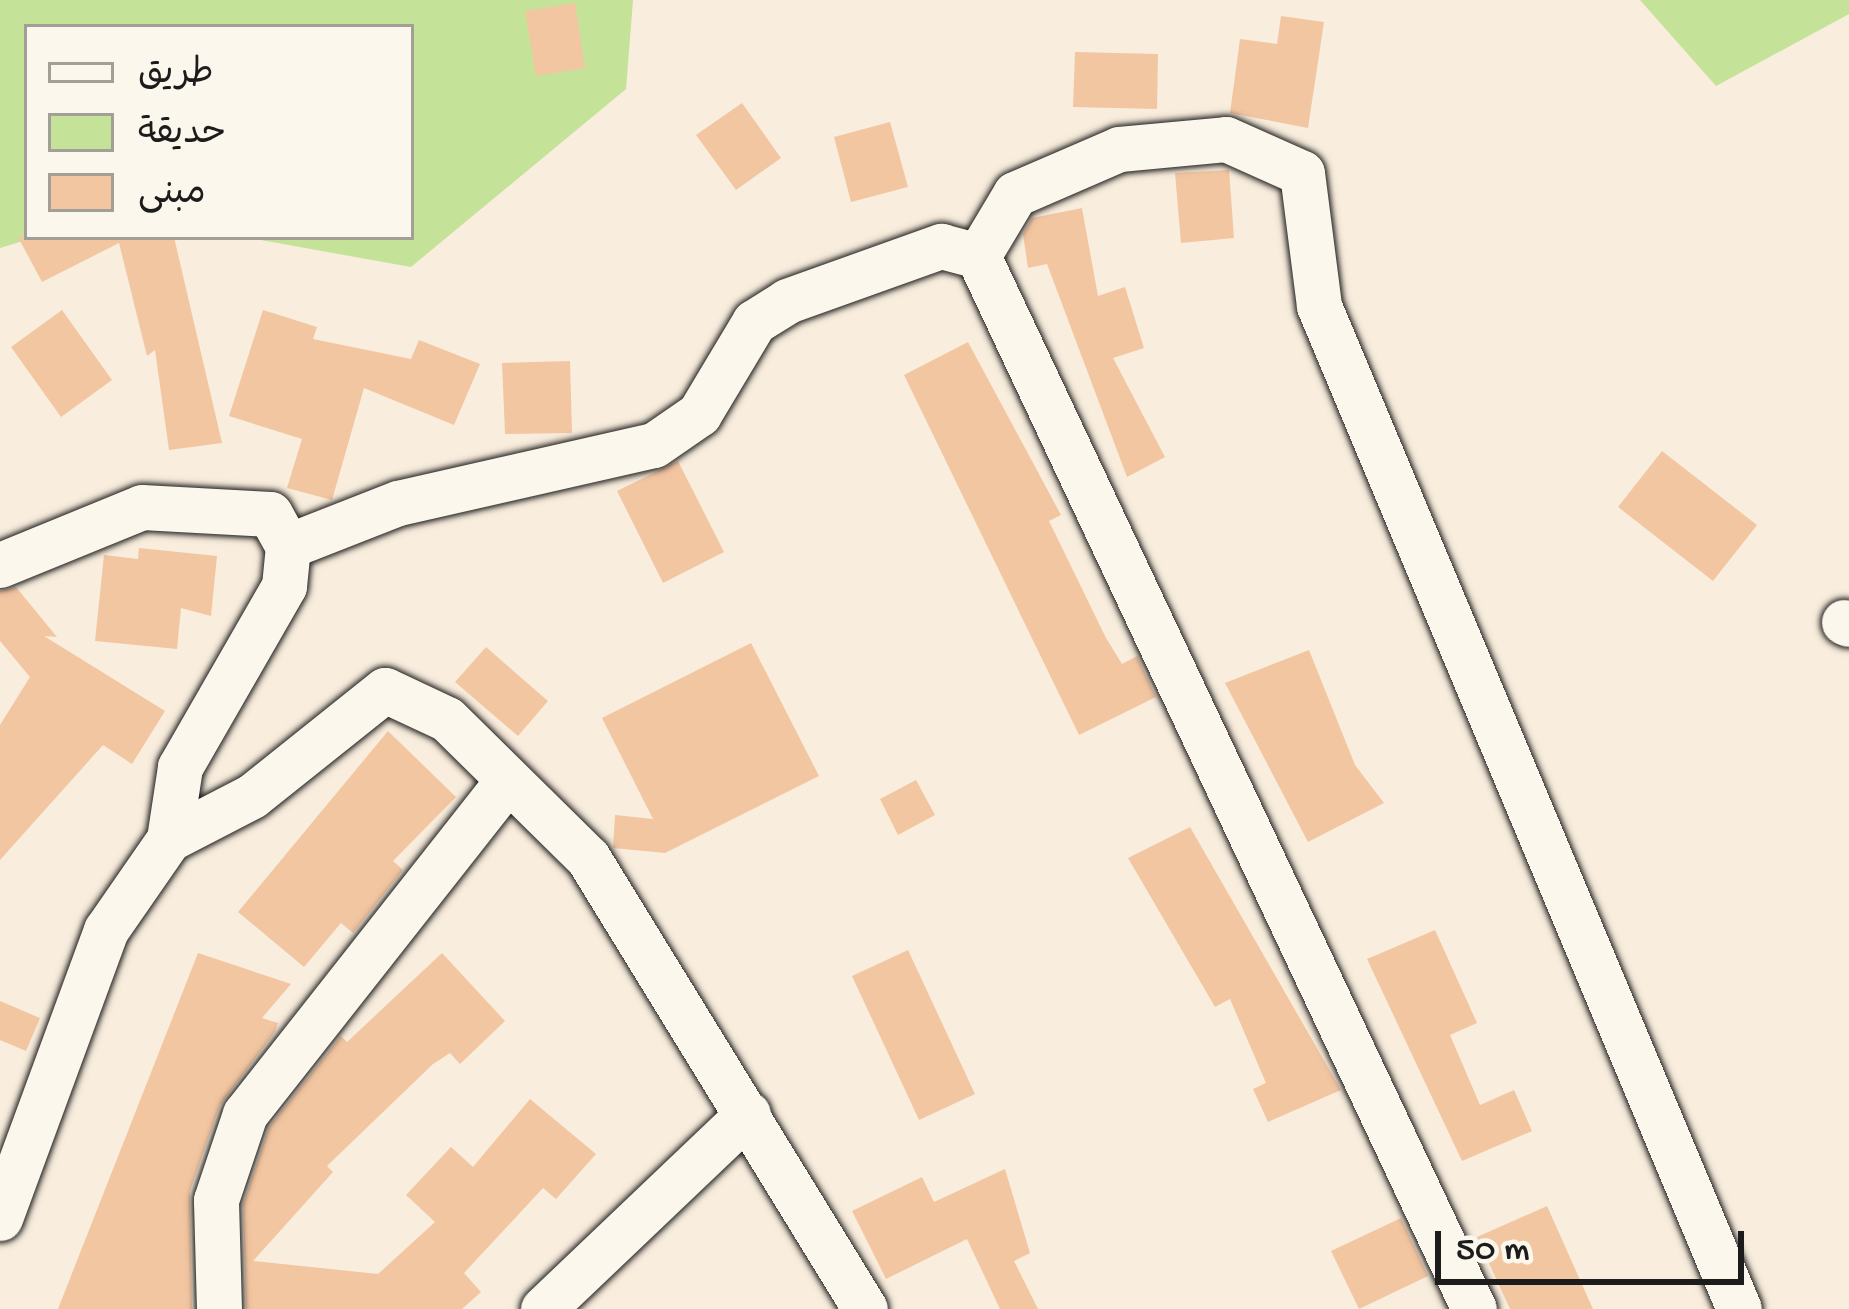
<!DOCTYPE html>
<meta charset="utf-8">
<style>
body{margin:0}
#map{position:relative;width:1849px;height:1309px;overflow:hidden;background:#f9eddd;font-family:"Gochi Hand","Playpen Sans Arabic",sans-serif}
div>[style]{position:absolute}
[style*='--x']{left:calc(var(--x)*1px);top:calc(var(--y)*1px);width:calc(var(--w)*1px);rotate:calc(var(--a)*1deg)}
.green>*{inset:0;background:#c5e299}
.building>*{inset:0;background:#f3c6a2}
.roads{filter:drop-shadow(0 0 3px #1c1c1c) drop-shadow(0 0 3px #1c1c1c)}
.street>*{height:45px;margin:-22.5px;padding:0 22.5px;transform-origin:22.5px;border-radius:22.5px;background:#fbf7ec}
span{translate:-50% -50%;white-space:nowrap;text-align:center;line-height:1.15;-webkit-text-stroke:9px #fbf7ec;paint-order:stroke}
.legend{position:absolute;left:24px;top:24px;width:390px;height:216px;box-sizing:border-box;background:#fbf7ec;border:3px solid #a29f99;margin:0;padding:15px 21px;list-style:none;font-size:36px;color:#1c1c1c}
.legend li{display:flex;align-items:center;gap:24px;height:60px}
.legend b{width:60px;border:3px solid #a29f99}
.scale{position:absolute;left:1435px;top:1231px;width:309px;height:54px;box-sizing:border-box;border:6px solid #1c1c1c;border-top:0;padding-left:15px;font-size:36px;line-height:42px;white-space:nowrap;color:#1c1c1c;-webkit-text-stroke:9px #fbf7ec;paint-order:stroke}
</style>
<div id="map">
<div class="green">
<i style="clip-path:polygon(0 0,633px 0,626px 89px,411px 267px,244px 237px,411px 237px,411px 27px,27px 27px,27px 237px,36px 237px,0 248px)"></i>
<i style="clip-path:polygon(1640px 0,1849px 0,1849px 14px,1716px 86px)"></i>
</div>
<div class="building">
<i style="clip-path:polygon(575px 3px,585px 68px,536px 76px,525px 11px)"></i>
<i style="clip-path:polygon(1281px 16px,1324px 22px,1308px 128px,1230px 113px,1240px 39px,1277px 44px)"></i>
<i style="clip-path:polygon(1075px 52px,1158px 54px,1157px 109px,1073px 107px)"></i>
<i style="clip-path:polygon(742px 103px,781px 158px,736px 190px,696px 135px)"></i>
<i style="clip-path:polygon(890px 122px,908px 187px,851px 202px,834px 137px)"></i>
<i style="clip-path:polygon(1229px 170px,1234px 238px,1181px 243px,1175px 173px)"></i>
<i style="clip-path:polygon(1082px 208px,1098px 296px,1125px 287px,1144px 348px,1113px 358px,1165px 457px,1127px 477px,1047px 264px,1028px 268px,1023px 234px,1032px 218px)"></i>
<i style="clip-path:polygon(18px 237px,174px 237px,222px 443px,169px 450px,155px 350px,147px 356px,119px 243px,42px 282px)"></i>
<i style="clip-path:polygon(62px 310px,112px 380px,61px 417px,11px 347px)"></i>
<i style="clip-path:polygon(263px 310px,317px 327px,313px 339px,411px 359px,419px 340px,480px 364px,454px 425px,364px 388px,332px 500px,287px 488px,302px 439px,229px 416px)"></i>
<i style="clip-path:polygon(968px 342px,1061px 515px,1049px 521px,1106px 638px,1122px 664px,1137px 656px,1156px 697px,1079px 735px,904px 375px)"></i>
<i style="clip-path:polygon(570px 361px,572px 433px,505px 434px,502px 363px)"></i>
<i style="clip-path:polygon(1662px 451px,1757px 525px,1713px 581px,1618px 507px)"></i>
<i style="clip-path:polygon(678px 461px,724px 552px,663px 583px,617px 491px)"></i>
<i style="clip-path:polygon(139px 548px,217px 556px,211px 616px,181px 608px,177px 649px,95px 641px,104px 555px,138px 559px)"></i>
<i style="clip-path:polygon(16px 587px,57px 637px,44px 636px,165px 711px,132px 764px,103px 745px,0 860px,0 725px,30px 677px,0 641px,0 591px)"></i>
<i style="clip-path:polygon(751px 643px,819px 776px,665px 853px,613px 848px,615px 815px,653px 819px,602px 718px)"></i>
<i style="clip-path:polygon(486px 647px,548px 701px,518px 736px,455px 682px)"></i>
<i style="clip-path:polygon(1309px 650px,1355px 765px,1384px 803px,1308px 842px,1225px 683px)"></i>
<i style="clip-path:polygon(388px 731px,456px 797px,393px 861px,403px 870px,353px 933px,341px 923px,304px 967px,238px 912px)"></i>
<i style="clip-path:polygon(916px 780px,935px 815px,898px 835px,880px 799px)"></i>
<i style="clip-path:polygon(1190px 827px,1341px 1090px,1268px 1122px,1253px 1089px,1266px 1083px,1230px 999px,1215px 1007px,1128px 858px)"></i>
<i style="clip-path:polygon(1435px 930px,1477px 1023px,1450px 1035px,1480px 1105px,1514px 1090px,1532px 1131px,1462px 1161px,1367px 959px)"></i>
<i style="clip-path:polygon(908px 950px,975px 1094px,919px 1120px,852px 976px)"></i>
<i style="clip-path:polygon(198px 953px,291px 984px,262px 1018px,278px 1023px,275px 1032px,220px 1105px,190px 1191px,192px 1309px,58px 1309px)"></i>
<i style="clip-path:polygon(442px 953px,505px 1021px,460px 1064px,450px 1053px,433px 1064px,327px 1166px,333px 1172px,253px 1261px,378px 1274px,435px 1222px,406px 1195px,451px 1147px,473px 1167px,530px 1099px,596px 1154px,556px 1199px,543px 1188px,464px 1273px,481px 1292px,462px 1309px,246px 1309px,243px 1204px,269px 1127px,341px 1036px,347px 1042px)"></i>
<i style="clip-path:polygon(0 1001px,40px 1018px,26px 1051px,0 1040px)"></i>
<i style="clip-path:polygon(1005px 1169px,1030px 1253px,1014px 1261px,1038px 1309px,1000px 1309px,967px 1239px,886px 1279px,852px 1211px,922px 1177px,934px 1202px)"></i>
<i style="clip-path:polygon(1547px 1206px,1593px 1309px,1510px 1309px,1477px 1237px)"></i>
<i style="clip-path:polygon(1401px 1218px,1428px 1276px,1359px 1309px,1331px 1251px)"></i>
</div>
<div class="roads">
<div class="street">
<i style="--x:978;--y:256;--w:72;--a:-59.2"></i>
<i style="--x:1015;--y:194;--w:113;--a:-23.4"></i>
<i style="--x:1119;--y:149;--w:107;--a:-5.3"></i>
<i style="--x:1226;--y:139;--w:83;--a:24.1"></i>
<i style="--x:1302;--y:173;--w:134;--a:82.7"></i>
<i style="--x:1319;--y:306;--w:1087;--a:67.28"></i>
<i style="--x:288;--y:546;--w:118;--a:-21.4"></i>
<i style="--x:398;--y:503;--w:262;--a:-12.8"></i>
<i style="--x:654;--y:445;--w:55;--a:-34.6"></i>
<i style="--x:699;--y:414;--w:107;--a:-59.1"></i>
<i style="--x:754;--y:322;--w:39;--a:-32"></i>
<i style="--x:787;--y:301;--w:164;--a:-19.7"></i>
<i style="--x:941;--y:246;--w:38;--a:15"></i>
<i style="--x:978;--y:256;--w:1164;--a:64.78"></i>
<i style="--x:0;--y:565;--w:153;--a:-22.2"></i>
<i style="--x:142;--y:507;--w:128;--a:3.1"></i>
<i style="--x:270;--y:514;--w:37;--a:61"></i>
<i style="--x:288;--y:546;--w:40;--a:95.7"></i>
<i style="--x:284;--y:586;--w:209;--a:119.9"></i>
<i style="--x:180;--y:767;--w:73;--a:98.7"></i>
<i style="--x:1844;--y:622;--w:5;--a:22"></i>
<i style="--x:0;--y:1218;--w:307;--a:-69.8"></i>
<i style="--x:106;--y:930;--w:111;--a:-55.3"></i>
<i style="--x:169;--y:839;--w:93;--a:-27.4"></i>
<i style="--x:252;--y:796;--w:170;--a:-38.6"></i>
<i style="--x:385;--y:690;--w:68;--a:25.1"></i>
<i style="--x:447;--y:719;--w:198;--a:44.6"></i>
<i style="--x:588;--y:858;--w:529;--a:58.44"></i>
<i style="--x:219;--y:1309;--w:109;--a:-91.6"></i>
<i style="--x:216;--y:1200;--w:91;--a:-71.4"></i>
<i style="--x:245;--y:1114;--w:424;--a:-51.8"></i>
<i style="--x:543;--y:1309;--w:283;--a:-43.6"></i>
</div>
</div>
<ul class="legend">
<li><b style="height:15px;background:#fbf7ec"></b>طريق</li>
<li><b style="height:33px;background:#c5e299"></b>حديقة</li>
<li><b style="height:33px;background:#f3c6a2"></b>مبنى</li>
</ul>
<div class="scale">50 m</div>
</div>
